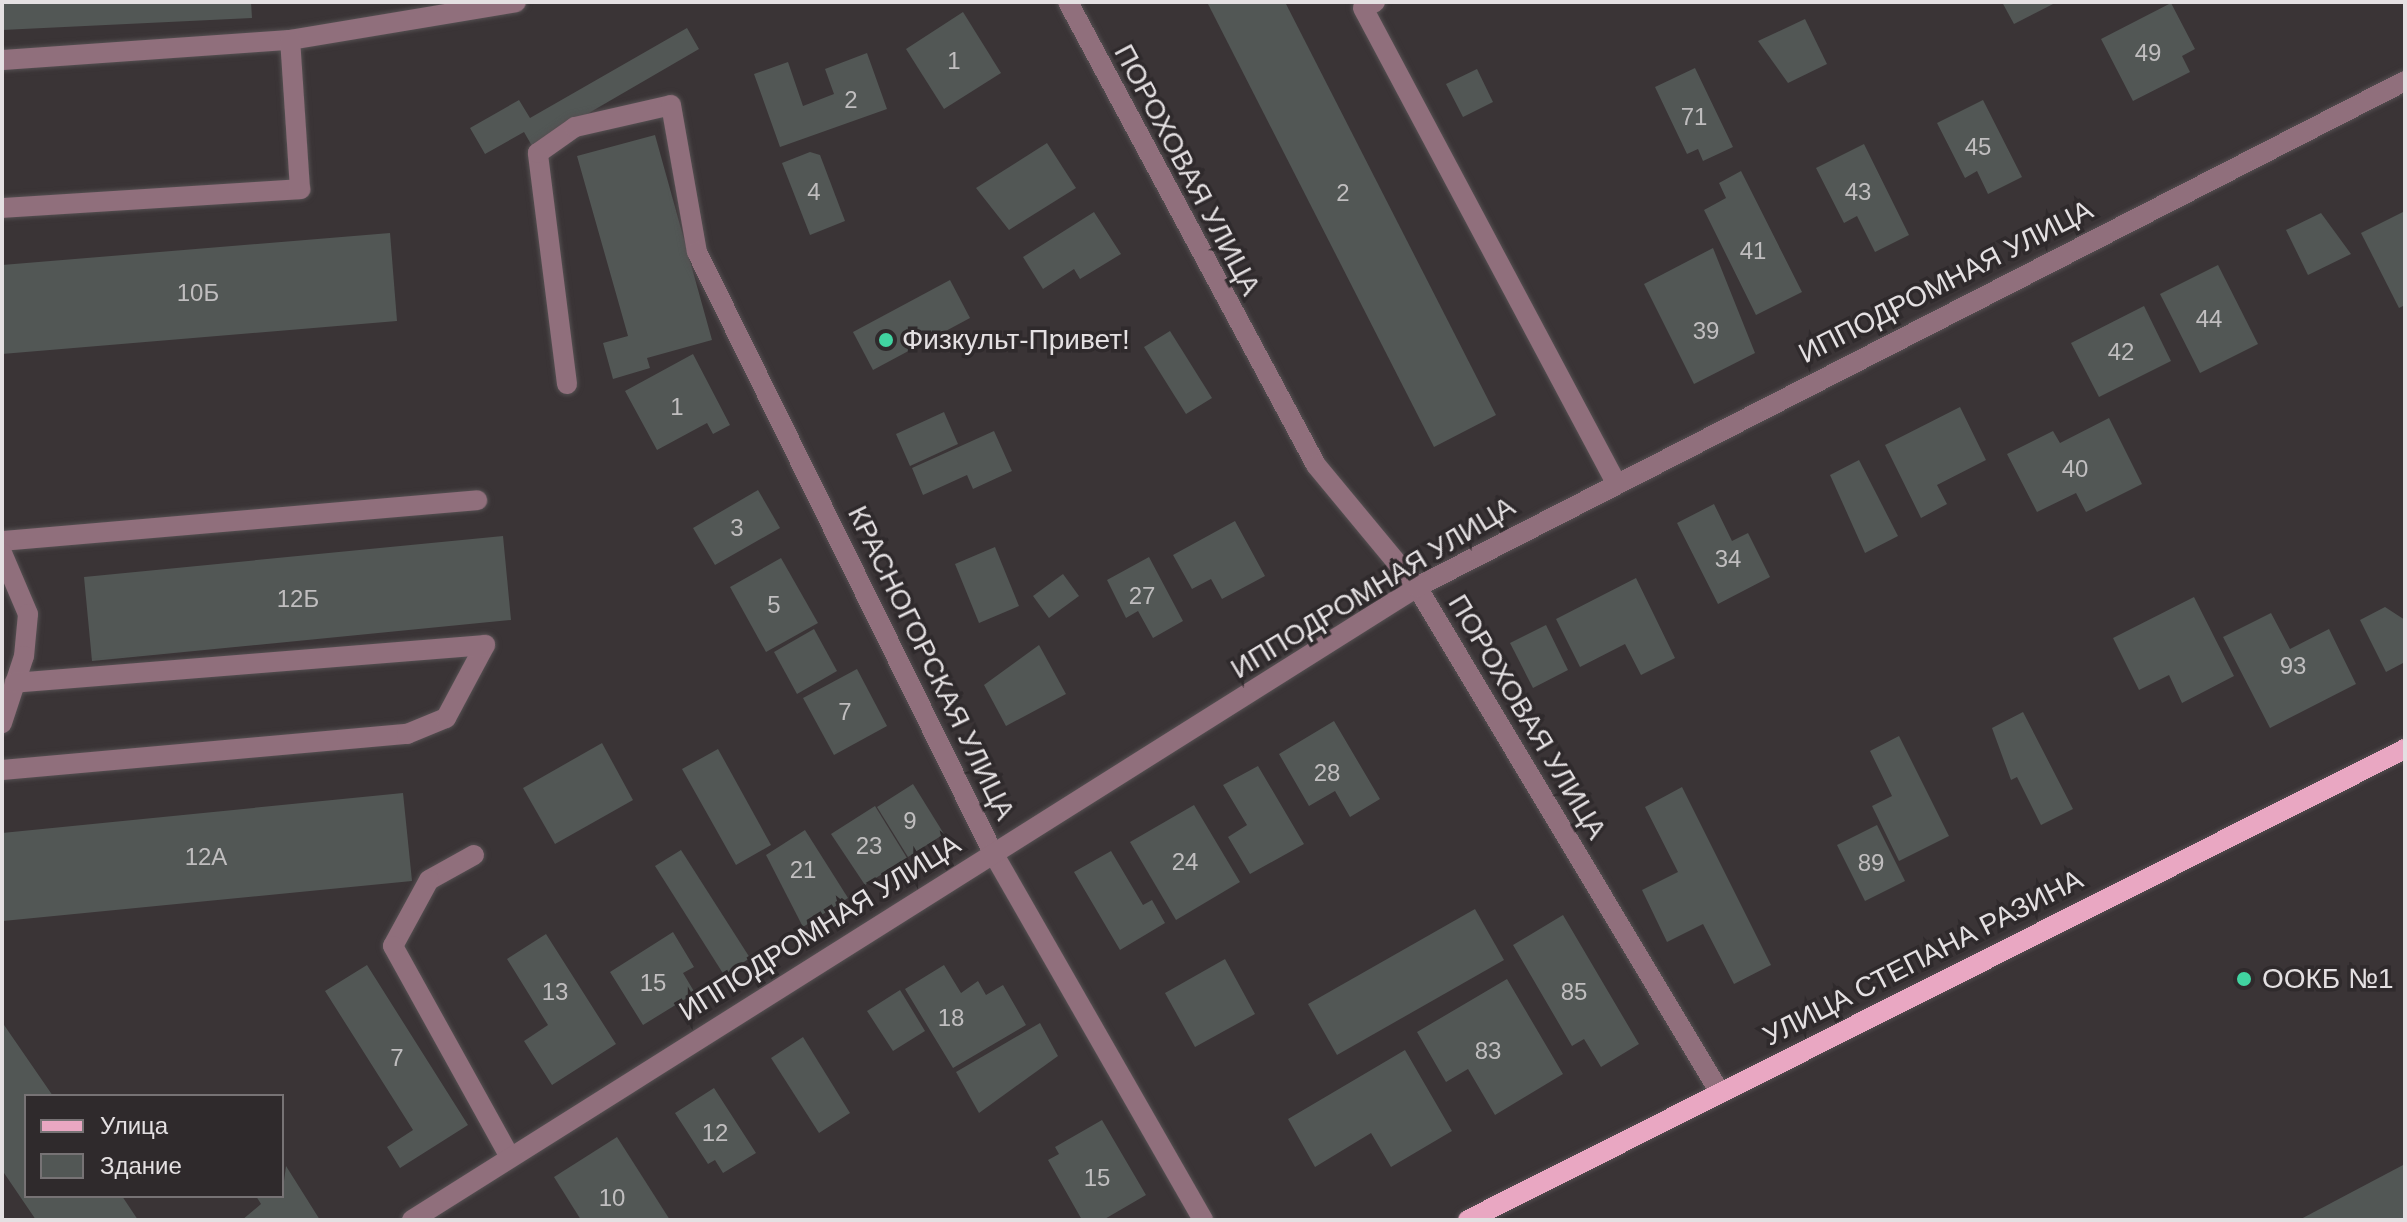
<!DOCTYPE html>
<meta charset="utf-8">
<style>
body{margin:0}
#map{position:relative;width:2407px;height:1222px;overflow:hidden;background:#3a3436;font-family:Arial,sans-serif}
div>[style]{position:absolute}
[style*='--x']{left:calc(var(--x)*1px);top:calc(var(--y)*1px);width:calc(var(--w)*1px);rotate:calc(var(--a)*1deg)}
.building>*{inset:0;background:#525755}
.roads{filter:drop-shadow(0 0 2px #555052) drop-shadow(0 0 2px #555052)}
.minor>*{height:20px;margin:-10px;padding:0 10px;transform-origin:10px;border-radius:10px;background:#906f7c}
.major>*{height:20px;margin:-10px;padding:0 10px;transform-origin:10px;border-radius:10px;background:#e9a7c2}
.dots>*{width:22px;height:22px;translate:-50% -50%;box-sizing:border-box;border:4px solid #2f2a2c;border-radius:50%}
span{translate:-50% -50%;white-space:nowrap;text-align:center;line-height:1.15;-webkit-text-stroke:7px #2f2a2c;paint-order:stroke}
.number-label{font-size:24px;color:#c0bebf}
.number-label span{-webkit-text-stroke-width:0}
.street-label{font-size:28px;color:#e4e0e2}
.poi-label{font-size:28px;color:#e4e0e2}
.left{translate:0 -50%;text-align:left}
.frame{position:absolute;inset:0;border:4px solid #e4e0e2;pointer-events:none}
.legend{position:absolute;left:24px;top:1094px;width:260px;height:104px;box-sizing:border-box;background:#2f2a2c;border:2px solid #777375;margin:0;padding:10px 14px;list-style:none;font-size:24px;color:#e4e0e2}
.legend li{display:flex;align-items:center;gap:16px;height:40px}
.legend b{width:40px;border:2px solid #777375}
</style>
<div id="map">
<div class="building">
<i style="clip-path:polygon(2px 2px,251px 2px,252px 18px,2px 30px)"></i>
<i style="clip-path:polygon(1207px 2px,1285px 2px,1496px 415px,1434px 447px)"></i>
<i style="clip-path:polygon(2002px 2px,2057px 2px,2014px 24px)"></i>
<i style="clip-path:polygon(2171px 3px,2195px 49px,2182px 56px,2190px 72px,2133px 101px,2101px 39px)"></i>
<i style="clip-path:polygon(963px 12px,1001px 73px,944px 109px,906px 49px)"></i>
<i style="clip-path:polygon(1805px 19px,1827px 64px,1788px 83px,1758px 41px)"></i>
<i style="clip-path:polygon(687px 28px,699px 49px,532px 146px,524px 132px,485px 154px,470px 128px,519px 100px,530px 118px)"></i>
<i style="clip-path:polygon(867px 53px,887px 109px,780px 147px,754px 74px,788px 62px,803px 106px,834px 94px,825px 69px)"></i>
<i style="clip-path:polygon(1695px 68px,1733px 147px,1703px 161px,1698px 149px,1687px 154px,1655px 87px)"></i>
<i style="clip-path:polygon(1477px 69px,1493px 102px,1463px 117px,1446px 84px)"></i>
<i style="clip-path:polygon(1983px 100px,2022px 177px,1988px 194px,1977px 171px,1965px 178px,1937px 123px)"></i>
<i style="clip-path:polygon(655px 135px,712px 340px,647px 358px,650px 368px,613px 379px,603px 343px,628px 336px,577px 156px)"></i>
<i style="clip-path:polygon(1047px 143px,1076px 188px,1009px 230px,976px 188px)"></i>
<i style="clip-path:polygon(1864px 144px,1909px 235px,1875px 252px,1857px 216px,1844px 223px,1816px 168px)"></i>
<i style="clip-path:polygon(810px 152px,820px 155px,845px 221px,810px 235px,782px 163px)"></i>
<i style="clip-path:polygon(1741px 171px,1802px 292px,1756px 315px,1704px 210px,1726px 198px,1719px 183px)"></i>
<i style="clip-path:polygon(2405px 211px,2405px 305px,2399px 308px,2361px 233px)"></i>
<i style="clip-path:polygon(1094px 212px,1121px 254px,1080px 279px,1074px 269px,1043px 289px,1023px 257px)"></i>
<i style="clip-path:polygon(2321px 213px,2351px 254px,2308px 275px,2286px 230px)"></i>
<i style="clip-path:polygon(390px 233px,397px 321px,2px 354px,2px 265px)"></i>
<i style="clip-path:polygon(1713px 248px,1755px 353px,1694px 384px,1644px 284px)"></i>
<i style="clip-path:polygon(2218px 265px,2258px 344px,2200px 373px,2160px 294px)"></i>
<i style="clip-path:polygon(950px 280px,970px 318px,873px 370px,853px 332px)"></i>
<i style="clip-path:polygon(2144px 306px,2171px 361px,2099px 397px,2071px 343px)"></i>
<i style="clip-path:polygon(1170px 331px,1212px 398px,1186px 414px,1144px 347px)"></i>
<i style="clip-path:polygon(693px 354px,730px 425px,713px 434px,707px 423px,657px 450px,625px 391px)"></i>
<i style="clip-path:polygon(1960px 407px,1986px 460px,1937px 485px,1947px 504px,1921px 518px,1885px 445px)"></i>
<i style="clip-path:polygon(944px 412px,958px 444px,910px 466px,896px 434px)"></i>
<i style="clip-path:polygon(2109px 418px,2142px 484px,2086px 512px,2076px 493px,2037px 512px,2007px 454px,2053px 431px,2060px 443px)"></i>
<i style="clip-path:polygon(994px 431px,1012px 471px,973px 489px,967px 475px,923px 495px,912px 468px)"></i>
<i style="clip-path:polygon(1859px 460px,1898px 536px,1865px 553px,1830px 475px)"></i>
<i style="clip-path:polygon(758px 490px,780px 528px,715px 565px,693px 528px)"></i>
<i style="clip-path:polygon(1714px 504px,1732px 541px,1748px 533px,1770px 577px,1718px 604px,1677px 523px)"></i>
<i style="clip-path:polygon(1235px 521px,1265px 576px,1222px 599px,1211px 579px,1192px 589px,1173px 555px)"></i>
<i style="clip-path:polygon(503px 536px,511px 620px,92px 661px,84px 577px)"></i>
<i style="clip-path:polygon(995px 547px,1019px 606px,979px 623px,955px 564px)"></i>
<i style="clip-path:polygon(1149px 557px,1183px 621px,1153px 638px,1138px 611px,1126px 618px,1107px 580px)"></i>
<i style="clip-path:polygon(781px 558px,818px 623px,766px 652px,730px 587px)"></i>
<i style="clip-path:polygon(1063px 574px,1079px 596px,1049px 618px,1033px 596px)"></i>
<i style="clip-path:polygon(1636px 578px,1675px 658px,1641px 675px,1625px 644px,1580px 667px,1556px 619px)"></i>
<i style="clip-path:polygon(2194px 597px,2234px 676px,2182px 703px,2169px 675px,2139px 690px,2113px 638px)"></i>
<i style="clip-path:polygon(2385px 607px,2405px 620px,2405px 662px,2386px 672px,2360px 620px)"></i>
<i style="clip-path:polygon(2271px 613px,2290px 649px,2329px 629px,2356px 684px,2270px 728px,2223px 637px)"></i>
<i style="clip-path:polygon(1546px 625px,1568px 670px,1533px 688px,1510px 643px)"></i>
<i style="clip-path:polygon(814px 629px,837px 671px,797px 694px,774px 652px)"></i>
<i style="clip-path:polygon(1039px 645px,1066px 694px,1006px 726px,984px 685px)"></i>
<i style="clip-path:polygon(857px 669px,887px 726px,834px 755px,803px 698px)"></i>
<i style="clip-path:polygon(2023px 712px,2073px 809px,2041px 825px,2017px 777px,2011px 780px,1992px 728px)"></i>
<i style="clip-path:polygon(1334px 721px,1380px 799px,1350px 817px,1335px 791px,1309px 806px,1279px 754px)"></i>
<i style="clip-path:polygon(1899px 736px,1949px 836px,1899px 861px,1872px 806px,1892px 796px,1870px 751px)"></i>
<i style="clip-path:polygon(602px 743px,633px 800px,555px 844px,523px 788px)"></i>
<i style="clip-path:polygon(718px 749px,771px 845px,736px 865px,682px 769px)"></i>
<i style="clip-path:polygon(1258px 766px,1304px 844px,1250px 874px,1228px 837px,1247px 825px,1223px 785px)"></i>
<i style="clip-path:polygon(913px 784px,944px 834px,908px 857px,877px 807px)"></i>
<i style="clip-path:polygon(1682px 787px,1771px 965px,1734px 984px,1703px 924px,1667px 942px,1642px 890px,1678px 872px,1645px 807px)"></i>
<i style="clip-path:polygon(403px 793px,412px 881px,3px 921px,2px 833px)"></i>
<i style="clip-path:polygon(1194px 805px,1240px 882px,1176px 920px,1130px 842px)"></i>
<i style="clip-path:polygon(875px 806px,907px 858px,865px 885px,831px 834px)"></i>
<i style="clip-path:polygon(1877px 825px,1905px 881px,1865px 901px,1837px 845px)"></i>
<i style="clip-path:polygon(805px 830px,848px 898px,803px 927px,766px 855px)"></i>
<i style="clip-path:polygon(681px 850px,750px 958px,724px 975px,655px 866px)"></i>
<i style="clip-path:polygon(1111px 851px,1143px 905px,1152px 900px,1165px 923px,1120px 950px,1074px 872px)"></i>
<i style="clip-path:polygon(1475px 909px,1504px 960px,1337px 1055px,1308px 1004px)"></i>
<i style="clip-path:polygon(1563px 915px,1639px 1044px,1601px 1067px,1584px 1039px,1572px 1046px,1513px 945px)"></i>
<i style="clip-path:polygon(673px 932px,694px 967px,683px 973px,695px 993px,643px 1025px,610px 972px)"></i>
<i style="clip-path:polygon(546px 934px,616px 1044px,552px 1085px,524px 1041px,548px 1025px,507px 959px)"></i>
<i style="clip-path:polygon(1225px 959px,1255px 1014px,1195px 1047px,1165px 993px)"></i>
<i style="clip-path:polygon(367px 965px,468px 1125px,400px 1168px,387px 1147px,413px 1130px,325px 991px)"></i>
<i style="clip-path:polygon(944px 965px,961px 993px,978px 981px,986px 995px,1003px 985px,1026px 1025px,953px 1068px,905px 989px)"></i>
<i style="clip-path:polygon(1507px 979px,1563px 1074px,1495px 1115px,1468px 1069px,1446px 1082px,1417px 1032px)"></i>
<i style="clip-path:polygon(900px 990px,925px 1031px,893px 1051px,867px 1011px)"></i>
<i style="clip-path:polygon(2px 1022px,53px 1096px,26px 1096px,26px 1196px,122px 1196px,138px 1220px,36px 1220px,2px 1170px)"></i>
<i style="clip-path:polygon(1040px 1023px,1058px 1056px,979px 1113px,956px 1072px)"></i>
<i style="clip-path:polygon(803px 1037px,850px 1113px,819px 1133px,771px 1058px)"></i>
<i style="clip-path:polygon(1405px 1050px,1452px 1131px,1391px 1167px,1371px 1133px,1315px 1167px,1288px 1119px)"></i>
<i style="clip-path:polygon(714px 1088px,756px 1153px,723px 1173px,715px 1160px,708px 1164px,675px 1113px)"></i>
<i style="clip-path:polygon(1102px 1120px,1146px 1195px,1103px 1220px,1082px 1220px,1048px 1160px,1059px 1154px,1055px 1147px)"></i>
<i style="clip-path:polygon(617px 1137px,670px 1220px,581px 1220px,554px 1177px)"></i>
<i style="clip-path:polygon(2405px 1164px,2405px 1220px,2299px 1220px)"></i>
<i style="clip-path:polygon(286px 1166px,320px 1220px,242px 1220px,261px 1204px,256px 1196px,282px 1196px)"></i>
</div>
<div class="roads">
<div class="minor">
<i style="--x:1068;--y:2;--w:525;--a:61.82"></i>
<i style="--x:1316;--y:465;--w:158;--a:50.4"></i>
<i style="--x:1417;--y:587;--w:588;--a:59.07"></i>
<i style="--x:1375;--y:2;--w:13;--a:153"></i>
<i style="--x:1363;--y:8;--w:536;--a:61.95"></i>
<i style="--x:2;--y:60;--w:289;--a:-4"></i>
<i style="--x:290;--y:40;--w:229;--a:-9.5"></i>
<i style="--x:2;--y:208;--w:299;--a:-3.6"></i>
<i style="--x:300;--y:189;--w:149;--a:-93.8"></i>
<i style="--x:567;--y:384;--w:233;--a:-97.2"></i>
<i style="--x:538;--y:153;--w:45;--a:-35.1"></i>
<i style="--x:575;--y:127;--w:98;--a:-12.9"></i>
<i style="--x:671;--y:105;--w:149;--a:80"></i>
<i style="--x:697;--y:252;--w:670;--a:63.78"></i>
<i style="--x:993;--y:853;--w:423;--a:60.2"></i>
<i style="--x:2;--y:541;--w:477;--a:-4.9"></i>
<i style="--x:2;--y:553;--w:66;--a:66.9"></i>
<i style="--x:28;--y:614;--w:42;--a:95.4"></i>
<i style="--x:24;--y:656;--w:71;--a:108.2"></i>
<i style="--x:2;--y:770;--w:407;--a:-5.1"></i>
<i style="--x:407;--y:734;--w:42;--a:-22.3"></i>
<i style="--x:446;--y:718;--w:83;--a:-61.9"></i>
<i style="--x:485;--y:645;--w:472;--a:175.4"></i>
<i style="--x:474;--y:855;--w:51;--a:150.9"></i>
<i style="--x:429;--y:880;--w:75;--a:118.6"></i>
<i style="--x:393;--y:946;--w:241;--a:61"></i>
<i style="--x:412;--y:1220;--w:1188;--a:-32.2"></i>
<i style="--x:1417;--y:587;--w:1110;--a:-27.12"></i>
</div>
<div class="major">
<i style="--x:1468;--y:1220;--w:1049;--a:-26.69"></i>
</div>
</div>
<div class="dots">
<i style="left:886px;top:340px;background:#41d4a1"></i>
<i style="left:2244px;top:979px;background:#41d4a1"></i>
</div>
<div class="number-label">
<span style="left:2148px;top:53px">49</span>
<span style="left:954px;top:61px">1</span>
<span style="left:851px;top:100px">2</span>
<span style="left:1694px;top:117px">71</span>
<span style="left:1978px;top:147px">45</span>
<span style="left:814px;top:192px">4</span>
<span style="left:1858px;top:192px">43</span>
<span style="left:1343px;top:193px">2</span>
<span style="left:1753px;top:251px">41</span>
<span style="left:198px;top:293px">10Б</span>
<span style="left:2209px;top:319px">44</span>
<span style="left:1706px;top:331px">39</span>
<span style="left:2121px;top:352px">42</span>
<span style="left:677px;top:407px">1</span>
<span style="left:2075px;top:469px">40</span>
<span style="left:737px;top:528px">3</span>
<span style="left:1728px;top:559px">34</span>
<span style="left:1142px;top:596px">27</span>
<span style="left:298px;top:599px">12Б</span>
<span style="left:774px;top:605px">5</span>
<span style="left:2293px;top:666px">93</span>
<span style="left:845px;top:712px">7</span>
<span style="left:1327px;top:773px">28</span>
<span style="left:910px;top:821px">9</span>
<span style="left:869px;top:846px">23</span>
<span style="left:206px;top:857px">12А</span>
<span style="left:1185px;top:862px">24</span>
<span style="left:1871px;top:863px">89</span>
<span style="left:803px;top:870px">21</span>
<span style="left:653px;top:983px">15</span>
<span style="left:555px;top:992px">13</span>
<span style="left:1574px;top:992px">85</span>
<span style="left:951px;top:1018px">18</span>
<span style="left:1488px;top:1051px">83</span>
<span style="left:397px;top:1058px">7</span>
<span style="left:715px;top:1133px">12</span>
<span style="left:1097px;top:1178px">15</span>
<span style="left:612px;top:1198px">10</span>
</div>
<div class="street-label">
<span style="left:1187px;top:170px;rotate:62deg">ПОРОХОВАЯ УЛИЦА</span>
<span style="left:1946px;top:282px;rotate:-27deg">ИППОДРОМНАЯ УЛИЦА</span>
<span style="left:1373px;top:588px;rotate:-31deg">ИППОДРОМНАЯ УЛИЦА</span>
<span style="left:931px;top:663px;rotate:64deg">КРАСНОГОРСКАЯ УЛИЦА</span>
<span style="left:1527px;top:717px;rotate:59deg">ПОРОХОВАЯ УЛИЦА</span>
<span style="left:820px;top:928px;rotate:-32deg">ИППОДРОМНАЯ УЛИЦА</span>
<span style="left:1923px;top:958px;rotate:-27deg">УЛИЦА СТЕПАНА РАЗИНА</span>
</div>
<div class="poi-label">
<span class="left" style="left:902px;top:340px">Физкульт-Привет!</span>
<span class="left" style="left:2262px;top:979px">ООКБ №1</span>
</div>
<div class="frame"></div>
<ul class="legend">
<li><b style="height:10px;background:#e9a7c2"></b>Улица</li>
<li><b style="height:22px;background:#525755"></b>Здание</li>
</ul>
</div>
